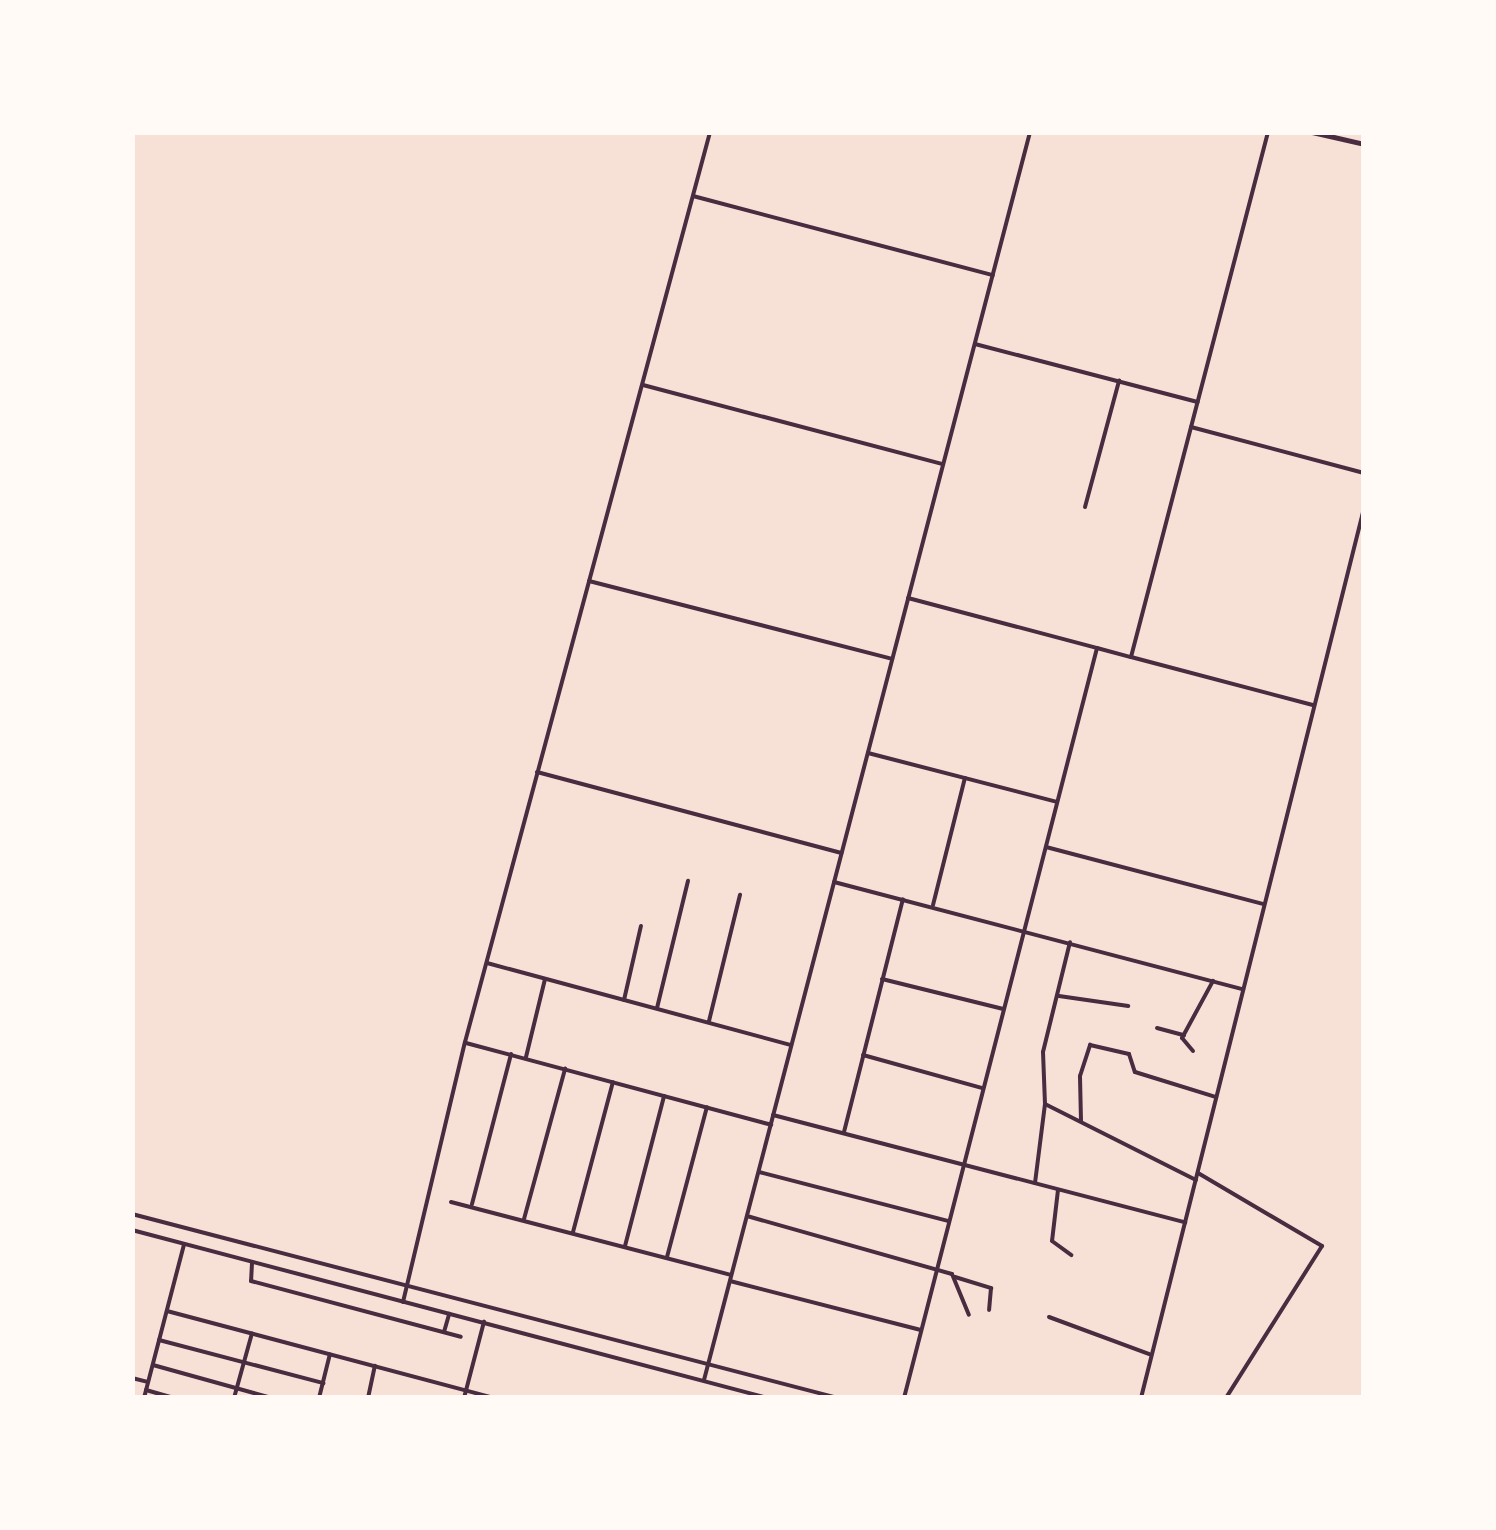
<!DOCTYPE html>
<style>
body{margin:0}
#map{position:relative;width:1496px;height:1530px;overflow:hidden;background:#f7e1d7;font-family:"Roboto Condensed",sans-serif}
div>[style]{position:absolute}
[style*='--x']{left:calc(var(--x)*1px);top:calc(var(--y)*1px);width:calc(var(--w)*1px);rotate:calc(var(--a)*1deg)}
.minor>*{height:4px;margin:-2px;padding:0 2px;transform-origin:2px;border-radius:2px;background:#4a2c40}
.tertiary>*{height:4px;margin:-2px;padding:0 2px;transform-origin:2px;border-radius:2px;background:#4a2c40}
.secondary>*{height:5px;margin:-2.5px;padding:0 2.5px;transform-origin:2.5px;border-radius:2.5px;background:#4a2c40}
span{translate:-50% -50%;white-space:nowrap;text-align:center;line-height:1.15;-webkit-text-stroke:10px #fffaf5;paint-order:stroke}
.frame{position:absolute;inset:0;border:135px solid #fffaf5;pointer-events:none}
</style>
<div id="map">
<div class="minor">
<i style="--x:693;--y:196;--w:310;--a:14.8"></i>
<i style="--x:975;--y:344;--w:230;--a:14.6"></i>
<i style="--x:643;--y:385;--w:310;--a:14.8"></i>
<i style="--x:1191;--y:427;--w:179;--a:14.9"></i>
<i style="--x:1085;--y:507;--w:131;--a:-74.9"></i>
<i style="--x:589;--y:581;--w:313;--a:14.4"></i>
<i style="--x:908;--y:598;--w:196;--a:14.8"></i>
<i style="--x:1131;--y:657;--w:188;--a:14.8"></i>
<i style="--x:868;--y:753;--w:195;--a:14.5"></i>
<i style="--x:537;--y:772;--w:315;--a:14.9"></i>
<i style="--x:1046;--y:847;--w:225;--a:14.7"></i>
<i style="--x:834;--y:882;--w:423;--a:14.7"></i>
<i style="--x:933;--y:905;--w:131;--a:-75.9"></i>
<i style="--x:487;--y:963;--w:315;--a:15.1"></i>
<i style="--x:882;--y:979;--w:125;--a:13.9"></i>
<i style="--x:1059;--y:996;--w:70;--a:8.2"></i>
<i style="--x:624;--y:1000;--w:76;--a:-77.1"></i>
<i style="--x:657;--y:1008;--w:131;--a:-76.3"></i>
<i style="--x:709;--y:1021;--w:130;--a:-76.2"></i>
<i style="--x:1157;--y:1028;--w:28;--a:15"></i>
<i style="--x:466;--y:1043;--w:316;--a:15"></i>
<i style="--x:1193;--y:1051;--w:17;--a:-130"></i>
<i style="--x:1182;--y:1038;--w:65;--a:-61.5"></i>
<i style="--x:863;--y:1055;--w:123;--a:15.5"></i>
<i style="--x:526;--y:1057;--w:80;--a:-76.3"></i>
<i style="--x:1045;--y:1104;--w:169;--a:26.7"></i>
<i style="--x:773;--y:1115;--w:426;--a:14.6"></i>
<i style="--x:1081;--y:1121;--w:45;--a:-91.3"></i>
<i style="--x:1080;--y:1076;--w:33;--a:-72"></i>
<i style="--x:1090;--y:1045;--w:40;--a:13"></i>
<i style="--x:1129;--y:1054;--w:19;--a:72"></i>
<i style="--x:1135;--y:1072;--w:85;--a:17.2"></i>
<i style="--x:844;--y:1132;--w:240;--a:-75.8"></i>
<i style="--x:759;--y:1172;--w:195;--a:14.5"></i>
<i style="--x:1198;--y:1173;--w:144;--a:30.5"></i>
<i style="--x:1322;--y:1246;--w:180;--a:122.3"></i>
<i style="--x:1035;--y:1183;--w:80;--a:-82.8"></i>
<i style="--x:1045;--y:1104;--w:52;--a:-92.2"></i>
<i style="--x:1043;--y:1052;--w:113;--a:-76.2"></i>
<i style="--x:1058;--y:1190;--w:51;--a:96.7"></i>
<i style="--x:1052;--y:1241;--w:24;--a:36"></i>
<i style="--x:451;--y:1202;--w:289;--a:14.6"></i>
<i style="--x:472;--y:1204;--w:155;--a:-75.4"></i>
<i style="--x:747;--y:1216;--w:213;--a:15.8"></i>
<i style="--x:952;--y:1274;--w:44;--a:67.5"></i>
<i style="--x:524;--y:1219;--w:156;--a:-74.7"></i>
<i style="--x:573;--y:1232;--w:155;--a:-75.1"></i>
<i style="--x:625;--y:1246;--w:155;--a:-75.4"></i>
<i style="--x:667;--y:1257;--w:155;--a:-75.1"></i>
<i style="--x:252;--y:1263;--w:18;--a:93"></i>
<i style="--x:251;--y:1281;--w:217;--a:14.9"></i>
<i style="--x:955;--y:1277;--w:38;--a:17"></i>
<i style="--x:991;--y:1288;--w:22;--a:95"></i>
<i style="--x:730;--y:1281;--w:197;--a:14.4"></i>
<i style="--x:403;--y:1302;--w:267;--a:-76.6"></i>
<i style="--x:465;--y:1042;--w:942;--a:-74.93"></i>
<i style="--x:167;--y:1311;--w:339;--a:14.9"></i>
<i style="--x:1049;--y:1317;--w:107;--a:20.3"></i>
<i style="--x:444;--y:1332;--w:19;--a:-74"></i>
<i style="--x:159;--y:1340;--w:170;--a:14.7"></i>
<i style="--x:153;--y:1365;--w:123;--a:15.5"></i>
<i style="--x:132;--y:1378;--w:16;--a:14"></i>
<i style="--x:146;--y:1390;--w:29;--a:16"></i>
<i style="--x:144;--y:1398;--w:159;--a:-75.4"></i>
<i style="--x:234;--y:1398;--w:67;--a:-74.5"></i>
<i style="--x:319;--y:1398;--w:45;--a:-76"></i>
<i style="--x:368;--y:1398;--w:33;--a:-78"></i>
<i style="--x:904;--y:1398;--w:774;--a:-75.57"></i>
<i style="--x:1097;--y:648;--w:35;--a:15"></i>
<i style="--x:1131;--y:657;--w:543;--a:-75.37"></i>
</div>
<div class="tertiary">
<i style="--x:132;--y:1214;--w:730;--a:14.61"></i>
<i style="--x:132;--y:1230;--w:658;--a:14.8"></i>
<i style="--x:704;--y:1380;--w:1290;--a:-75.36"></i>
<i style="--x:464;--y:1398;--w:79;--a:-75.3"></i>
<i style="--x:1141;--y:1398;--w:918;--a:-75.93"></i>
</div>
<div class="secondary">
<i style="--x:1312;--y:132;--w:53;--a:13"></i>
</div>
<div class="frame"></div>
</div>
